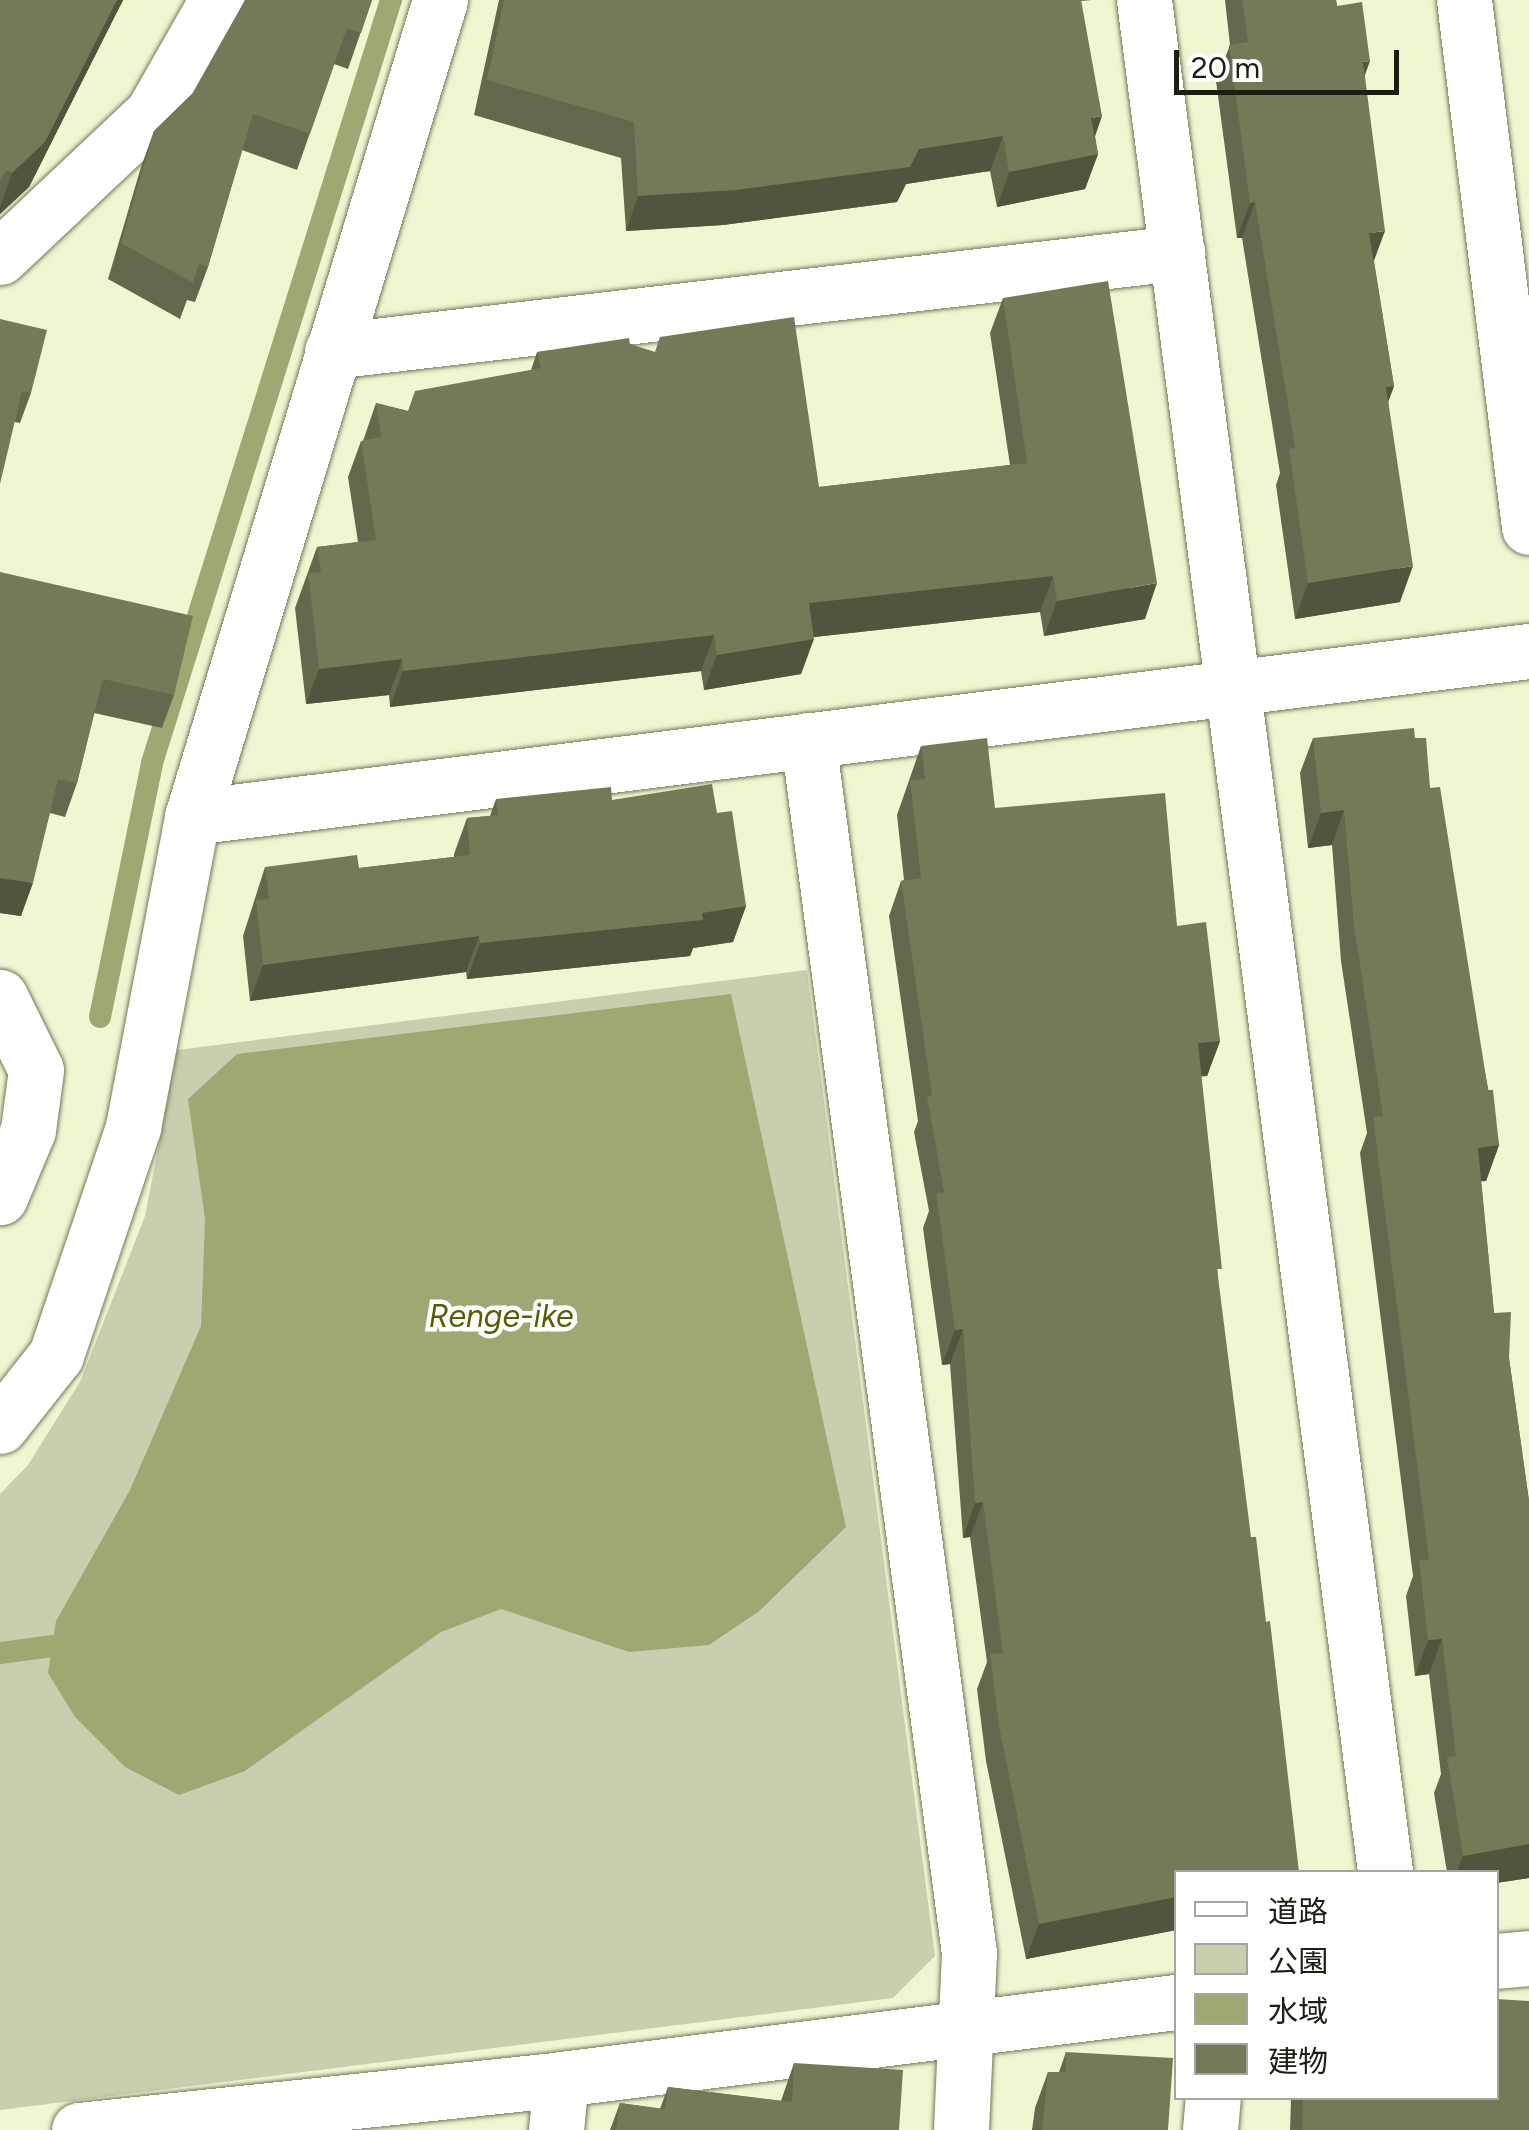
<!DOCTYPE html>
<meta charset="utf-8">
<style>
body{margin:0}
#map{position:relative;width:1529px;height:2130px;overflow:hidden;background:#f1f6d2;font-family:Figtree,"Noto Sans JP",sans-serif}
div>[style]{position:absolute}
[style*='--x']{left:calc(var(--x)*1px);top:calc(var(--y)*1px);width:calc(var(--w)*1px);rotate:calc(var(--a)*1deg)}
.green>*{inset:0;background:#c9ceae}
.water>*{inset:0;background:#a0a773}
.stream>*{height:22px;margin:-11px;padding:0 11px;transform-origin:11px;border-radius:11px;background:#a0a773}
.roads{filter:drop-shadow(0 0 2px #747858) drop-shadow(0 0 2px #747858)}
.minor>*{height:55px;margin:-27.5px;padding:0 27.5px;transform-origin:27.5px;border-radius:27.5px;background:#fff}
.wall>*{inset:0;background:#64684c}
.shaded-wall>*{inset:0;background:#51553e}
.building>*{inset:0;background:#747958}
span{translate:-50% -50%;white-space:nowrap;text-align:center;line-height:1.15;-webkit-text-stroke:9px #fff;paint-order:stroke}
.water-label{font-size:32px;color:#565d03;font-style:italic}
.legend{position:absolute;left:1174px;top:1870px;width:325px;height:230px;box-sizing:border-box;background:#fff;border:2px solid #a5a5a0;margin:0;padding:12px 18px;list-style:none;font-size:30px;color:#1d1e11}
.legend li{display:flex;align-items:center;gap:20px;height:50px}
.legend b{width:50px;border:2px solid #a5a5a0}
.scale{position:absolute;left:1174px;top:50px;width:225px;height:45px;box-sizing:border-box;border:5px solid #1d1e11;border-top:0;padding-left:12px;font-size:30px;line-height:35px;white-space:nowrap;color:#1d1e11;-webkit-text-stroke:8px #fff;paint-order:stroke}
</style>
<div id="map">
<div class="green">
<i style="clip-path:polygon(807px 970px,935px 1956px,893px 1998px,0 2110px,0 1494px,28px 1465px,81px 1380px,145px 1216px,177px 1050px)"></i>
</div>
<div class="water">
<i style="clip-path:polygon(731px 994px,846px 1527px,758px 1612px,709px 1645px,629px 1652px,501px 1609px,441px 1632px,245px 1771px,179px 1795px,125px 1767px,75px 1717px,48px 1673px,56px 1621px,130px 1490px,201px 1326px,205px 1219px,188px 1099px,237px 1054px)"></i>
</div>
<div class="stream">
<i style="--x:100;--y:1017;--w:259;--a:-78.4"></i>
<i style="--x:152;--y:763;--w:800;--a:-72.61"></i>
<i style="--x:0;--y:1653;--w:52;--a:-7.7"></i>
</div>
<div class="roads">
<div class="minor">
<i style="--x:1144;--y:0;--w:1887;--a:82.66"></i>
<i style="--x:1464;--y:0;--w:531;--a:82.97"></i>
<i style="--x:0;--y:257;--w:209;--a:-43.3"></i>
<i style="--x:152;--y:114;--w:131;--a:-60.3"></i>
<i style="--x:332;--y:351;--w:851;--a:-6.62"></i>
<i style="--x:808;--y:740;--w:1224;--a:82.44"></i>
<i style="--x:969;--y:1953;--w:177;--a:92.6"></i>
<i style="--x:192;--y:817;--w:1347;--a:-7.08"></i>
<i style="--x:0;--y:997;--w:81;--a:63.7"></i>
<i style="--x:36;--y:1070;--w:61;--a:97.6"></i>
<i style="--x:28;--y:1130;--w:73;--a:112.7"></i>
<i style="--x:0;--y:1426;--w:90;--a:-51.7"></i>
<i style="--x:56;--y:1355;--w:241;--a:-71.3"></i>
<i style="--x:133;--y:1127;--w:316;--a:-79.2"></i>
<i style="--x:192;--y:817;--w:854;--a:-73.11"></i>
<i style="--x:1496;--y:1961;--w:33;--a:-5"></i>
<i style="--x:79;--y:2130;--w:485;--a:-6"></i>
<i style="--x:561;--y:2079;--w:620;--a:-7.14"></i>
<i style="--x:556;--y:2130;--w:51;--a:-84.4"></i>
<i style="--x:1210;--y:2130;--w:32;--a:-85"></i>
</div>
</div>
<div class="wall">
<i style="clip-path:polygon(0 0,123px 0,29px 187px,0 214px)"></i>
<i style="clip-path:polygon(372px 0,348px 69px,334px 64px,297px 170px,242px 150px,208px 267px,195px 302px,187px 300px,180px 319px,108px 279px,141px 167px,154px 131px,192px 94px)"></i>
<i style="clip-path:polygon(499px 0,1092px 0,1081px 1px,1095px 136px,1098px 154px,1085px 189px,997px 207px,990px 171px,906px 184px,897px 202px,723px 225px,626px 231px,621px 158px,474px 115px)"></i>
<i style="clip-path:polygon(1225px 0,1336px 0,1337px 6px,1365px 77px,1374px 261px,1394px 386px,1388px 401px,1400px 602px,1295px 619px,1276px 485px,1280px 473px,1242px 238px,1237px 238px,1216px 81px,1230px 45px)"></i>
<i style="clip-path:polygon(1003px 298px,1145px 619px,1044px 636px,1040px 612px,814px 637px,801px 674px,704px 690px,701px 671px,390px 707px,389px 695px,306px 704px,295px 608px,317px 547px,358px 542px,348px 477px,361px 441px,363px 441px,376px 403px,408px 411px,531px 370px,537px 352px,630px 344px,819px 487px,1010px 465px,990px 333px)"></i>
<i style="clip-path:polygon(0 319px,31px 393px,20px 423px,15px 422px)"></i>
<i style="clip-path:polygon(0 572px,174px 695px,162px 728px,94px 713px,77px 783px,65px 817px,50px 813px,21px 916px,0 913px)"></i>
<i style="clip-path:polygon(1313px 738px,1415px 738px,1430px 788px,1499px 1145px,1486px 1181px,1481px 1181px,1494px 1313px,1509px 1358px,1529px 1501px,1529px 1878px,1496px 1883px,1496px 1872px,1447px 1872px,1434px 1793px,1441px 1774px,1429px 1674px,1415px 1676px,1406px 1596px,1413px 1576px,1360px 1153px,1367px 1133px,1341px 961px,1332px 845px,1308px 848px,1300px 773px)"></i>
<i style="clip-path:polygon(921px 746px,995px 808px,1177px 926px,1220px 1041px,1207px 1076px,1201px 1076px,1218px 1278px,1176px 1872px,1176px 1930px,1026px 1959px,986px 1761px,977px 1689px,987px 1662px,970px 1537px,963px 1538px,950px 1364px,942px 1365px,923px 1228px,929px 1211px,914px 1132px,918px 1121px,889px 916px,901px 881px,904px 880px,897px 815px)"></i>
<i style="clip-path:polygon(496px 799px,612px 800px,717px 813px,746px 906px,733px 942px,693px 948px,690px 956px,467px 979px,466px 972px,250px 1001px,243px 936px,265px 867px,359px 868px,454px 857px,454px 854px,467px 818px,490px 816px)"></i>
<i style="clip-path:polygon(1066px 2052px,1168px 2130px,1032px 2130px,1035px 2108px,1048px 2072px,1059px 2072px)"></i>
<i style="clip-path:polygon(794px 2063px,899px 2130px,610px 2130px,620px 2103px,660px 2109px,668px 2087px,781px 2101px)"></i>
<i style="clip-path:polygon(1291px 2098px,1496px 2098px,1529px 2130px,1290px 2130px)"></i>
</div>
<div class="shaded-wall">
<i style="clip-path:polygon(117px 0,123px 0,29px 187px,0 214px,0 207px,12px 173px)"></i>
<i style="clip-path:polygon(1370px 61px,1357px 97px,1363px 62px)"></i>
<i style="clip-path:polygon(1102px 116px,1090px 151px,1091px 118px)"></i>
<i style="clip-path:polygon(1003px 136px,990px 171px,906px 184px,897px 202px,723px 225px,626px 231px,638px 196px,919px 149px)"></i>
<i style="clip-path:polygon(1098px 154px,1085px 189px,997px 207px,1009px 172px)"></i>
<i style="clip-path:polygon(1255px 202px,1242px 238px,1237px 238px,1250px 203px)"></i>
<i style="clip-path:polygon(1385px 231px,1372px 266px,1369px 233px)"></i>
<i style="clip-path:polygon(1394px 386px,1381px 422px,1386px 387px)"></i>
<i style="clip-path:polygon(1413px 566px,1400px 602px,1295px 619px,1308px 583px)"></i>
<i style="clip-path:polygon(1053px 576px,1040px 612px,796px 639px,809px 603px)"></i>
<i style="clip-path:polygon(1157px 583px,1145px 619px,1044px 636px,1057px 601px)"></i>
<i style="clip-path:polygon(714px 635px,701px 671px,390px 707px,403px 671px)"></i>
<i style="clip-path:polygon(814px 639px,801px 674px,704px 690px,717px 655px)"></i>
<i style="clip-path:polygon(402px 659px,389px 695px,306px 704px,319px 669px)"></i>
<i style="clip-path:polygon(1344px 810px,1332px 845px,1308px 848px,1321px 813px)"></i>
<i style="clip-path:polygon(0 878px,33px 883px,21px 916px,0 913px)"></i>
<i style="clip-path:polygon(746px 906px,733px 942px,693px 948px,690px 956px,467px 979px,480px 943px)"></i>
<i style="clip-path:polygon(479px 936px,466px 972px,250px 1001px,263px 965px)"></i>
<i style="clip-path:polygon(1220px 1041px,1207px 1076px,1185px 1078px,1198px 1043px)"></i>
<i style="clip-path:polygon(1499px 1145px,1486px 1181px,1465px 1183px,1478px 1148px)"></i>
<i style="clip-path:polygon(963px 1329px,950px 1364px,942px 1365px,955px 1330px)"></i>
<i style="clip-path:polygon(983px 1502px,970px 1537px,963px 1538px,975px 1503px)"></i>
<i style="clip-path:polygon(1442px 1639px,1429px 1674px,1415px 1676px,1428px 1640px)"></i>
<i style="clip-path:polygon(1529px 1844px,1529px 1878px,1496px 1883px,1496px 1872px,1457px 1872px,1463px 1856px)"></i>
<i style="clip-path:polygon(1176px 1897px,1176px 1930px,1026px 1959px,1039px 1924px)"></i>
</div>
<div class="building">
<i style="clip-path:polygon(0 0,117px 0,45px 142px,12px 173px,6px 170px,0 181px)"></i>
<i style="clip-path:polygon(245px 0,372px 0,361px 33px,347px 28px,310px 134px,253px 114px,208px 267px,199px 264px,193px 283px,121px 243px,154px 131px,192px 94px)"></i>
<i style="clip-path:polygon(504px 0,1081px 0,1102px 116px,1091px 118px,1098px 154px,1009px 172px,1003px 136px,919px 149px,910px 167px,736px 190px,638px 196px,634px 122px,487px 80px)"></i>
<i style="clip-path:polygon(1242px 0,1336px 0,1337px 6px,1362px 2px,1370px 61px,1363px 62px,1385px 231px,1369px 233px,1394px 386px,1386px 387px,1413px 566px,1308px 583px,1289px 449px,1295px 448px,1255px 202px,1250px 203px,1229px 45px,1248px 42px)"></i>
<i style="clip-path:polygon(1108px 281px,1157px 583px,1057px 601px,1053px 576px,809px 603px,814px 639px,717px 655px,714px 635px,403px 671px,402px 659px,319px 669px,308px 573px,321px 572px,317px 547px,376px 540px,361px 441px,381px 437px,376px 403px,408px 411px,415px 391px,541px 368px,537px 352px,629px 338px,630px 344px,655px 352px,660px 337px,794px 317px,819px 487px,1027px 463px,1003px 298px)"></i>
<i style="clip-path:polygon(0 319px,47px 330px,31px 393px,22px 391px,0 484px)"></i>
<i style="clip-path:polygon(0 572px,193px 616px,174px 695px,103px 679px,77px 783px,58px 779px,33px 883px,0 878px)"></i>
<i style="clip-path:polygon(1414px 728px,1415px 738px,1426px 738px,1430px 788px,1440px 787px,1488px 1090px,1493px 1090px,1499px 1145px,1478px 1148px,1494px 1313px,1511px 1312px,1509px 1358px,1529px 1501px,1529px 1844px,1463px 1856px,1447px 1757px,1456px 1756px,1442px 1639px,1428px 1640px,1419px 1561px,1429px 1559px,1373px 1117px,1383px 1116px,1354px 926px,1344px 810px,1321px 813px,1313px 738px)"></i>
<i style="clip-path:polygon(987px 738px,995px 808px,1165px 793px,1177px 926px,1206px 922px,1220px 1041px,1198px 1043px,1222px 1269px,1217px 1269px,1251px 1537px,1256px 1537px,1266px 1622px,1270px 1621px,1299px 1872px,1176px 1872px,1176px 1897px,1039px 1924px,999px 1726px,990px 1654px,1003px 1653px,983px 1502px,975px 1503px,963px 1329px,955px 1330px,936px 1193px,944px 1192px,927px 1097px,932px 1096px,901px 881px,921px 878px,910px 780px,925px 779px,921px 746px)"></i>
<i style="clip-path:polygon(712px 784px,717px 813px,732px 811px,746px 906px,702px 913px,703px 920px,480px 943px,479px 936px,263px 965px,256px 900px,269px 899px,265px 867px,357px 855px,359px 868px,470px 855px,467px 818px,498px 815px,496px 799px,611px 787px,612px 800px)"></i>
<i style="clip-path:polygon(1496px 1999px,1529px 2001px,1529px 2130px,1302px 2130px,1303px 2098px,1496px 2098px)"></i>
<i style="clip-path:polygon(1066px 2052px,1173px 2058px,1168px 2130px,1042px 2130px,1048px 2072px,1066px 2072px)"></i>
<i style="clip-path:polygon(794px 2063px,903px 2070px,899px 2130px,616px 2130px,620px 2103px,665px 2109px,668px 2087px,792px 2102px)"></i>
</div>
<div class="water-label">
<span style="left:501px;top:1316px">Renge-ike</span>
</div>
<ul class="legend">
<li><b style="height:12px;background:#fff"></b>道路</li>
<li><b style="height:28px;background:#c9ceae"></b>公園</li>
<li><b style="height:28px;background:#a0a773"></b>水域</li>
<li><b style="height:28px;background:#747958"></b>建物</li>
</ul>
<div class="scale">20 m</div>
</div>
